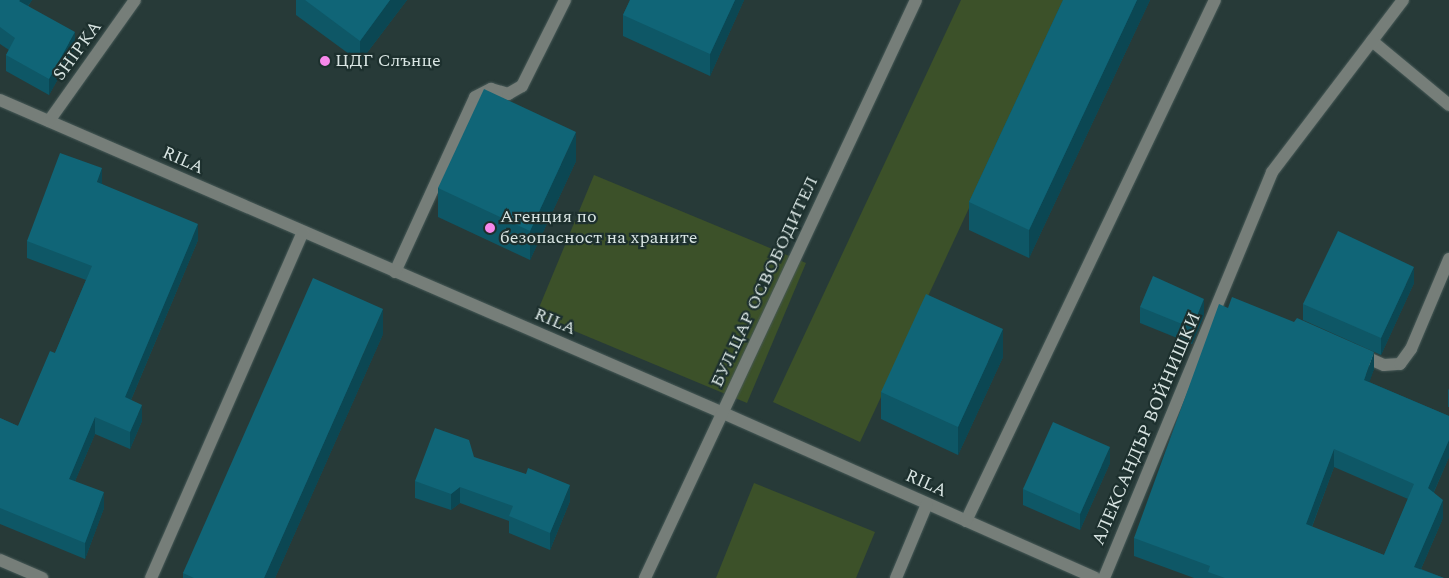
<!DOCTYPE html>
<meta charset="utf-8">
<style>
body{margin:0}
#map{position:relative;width:1449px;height:578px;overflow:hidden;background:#273a38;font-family:Spectral,serif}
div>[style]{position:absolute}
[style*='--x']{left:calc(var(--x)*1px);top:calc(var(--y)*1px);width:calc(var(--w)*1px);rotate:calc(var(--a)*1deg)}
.green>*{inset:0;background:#3c5129}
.roads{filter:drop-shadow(0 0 1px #475957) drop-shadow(0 0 1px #475957)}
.minor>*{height:12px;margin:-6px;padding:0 6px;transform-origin:6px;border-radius:6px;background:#767e79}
.wall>*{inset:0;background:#0e5766}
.shaded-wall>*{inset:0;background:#0b4753}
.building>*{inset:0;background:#106577}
.dots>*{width:14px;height:14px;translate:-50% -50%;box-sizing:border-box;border:2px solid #1d302e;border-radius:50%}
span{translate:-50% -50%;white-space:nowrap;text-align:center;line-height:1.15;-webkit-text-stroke:4.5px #1d302e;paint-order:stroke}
.street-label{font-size:18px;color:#d9e5e3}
.poi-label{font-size:18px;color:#d9e5e3}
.left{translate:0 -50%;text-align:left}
</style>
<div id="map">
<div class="green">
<i style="clip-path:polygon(961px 0,1066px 0,860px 442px,773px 402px)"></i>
<i style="clip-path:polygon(594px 175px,806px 263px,747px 403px,536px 315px)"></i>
<i style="clip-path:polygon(754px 483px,875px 532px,856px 578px,716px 578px)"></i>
</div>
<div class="roads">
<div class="minor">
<i style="--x:1372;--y:41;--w:100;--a:39.7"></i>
<i style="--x:0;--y:100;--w:788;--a:23.41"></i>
<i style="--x:723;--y:413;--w:407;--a:23.9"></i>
<i style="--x:49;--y:121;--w:148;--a:-54.6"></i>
<i style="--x:395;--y:272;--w:192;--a:-65.4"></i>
<i style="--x:475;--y:97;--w:18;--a:-27"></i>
<i style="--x:491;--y:89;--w:18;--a:16"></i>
<i style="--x:508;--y:94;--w:16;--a:-30"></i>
<i style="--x:522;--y:86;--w:96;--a:-63.4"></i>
<i style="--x:1359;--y:354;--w:27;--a:24"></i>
<i style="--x:1384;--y:365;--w:16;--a:-4"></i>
<i style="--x:1400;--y:364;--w:19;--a:-54"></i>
<i style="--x:1411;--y:349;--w:98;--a:-67.1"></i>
<i style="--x:966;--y:521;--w:577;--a:-64.46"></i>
<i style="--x:0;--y:560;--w:46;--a:23.2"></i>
<i style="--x:151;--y:578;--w:378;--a:-66.3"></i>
<i style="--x:645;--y:578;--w:638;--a:-64.88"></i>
<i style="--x:896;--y:578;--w:80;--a:-67.3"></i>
<i style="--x:1104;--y:578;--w:439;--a:-67.5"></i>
<i style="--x:1272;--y:172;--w:216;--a:-52.7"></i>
</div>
</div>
<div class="wall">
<i style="clip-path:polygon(0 0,32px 0,28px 6px,75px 48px,49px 95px,6px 71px,6px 55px,9px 50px,0 44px)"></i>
<i style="clip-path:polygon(296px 0,407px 0,360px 62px,296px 15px)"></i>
<i style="clip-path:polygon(630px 0,744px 0,710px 76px,623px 36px,623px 15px)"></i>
<i style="clip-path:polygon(1063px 0,1150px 0,1029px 258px,969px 230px,969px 202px)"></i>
<i style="clip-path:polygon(576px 161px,530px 260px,438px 217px,438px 188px)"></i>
<i style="clip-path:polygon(102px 184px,198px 240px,131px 400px,142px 421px,130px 449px,95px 434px,75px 481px,104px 508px,85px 559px,0 524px,0 418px,18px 426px,55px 353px,86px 280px,27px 258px,27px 241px)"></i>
<i style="clip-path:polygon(1414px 283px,1381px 355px,1303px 320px,1303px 304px)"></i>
<i style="clip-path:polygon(1140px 307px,1204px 315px,1192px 344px,1140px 323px)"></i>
<i style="clip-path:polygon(383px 334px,275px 578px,183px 578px,183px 573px)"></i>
<i style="clip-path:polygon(1003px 357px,958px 455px,881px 419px,881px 392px)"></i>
<i style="clip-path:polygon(evenodd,1374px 369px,1369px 382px,1449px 416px,1449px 457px,1434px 492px,1443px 518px,1421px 569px,1444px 578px,1194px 578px,1134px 556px,1134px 538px,1374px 369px,1334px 467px,1408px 499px,1384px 555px,1312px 527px,1334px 467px)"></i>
<i style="clip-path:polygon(1449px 389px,1449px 407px,1448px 407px,1448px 390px)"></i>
<i style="clip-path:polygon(474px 457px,570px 501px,550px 550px,509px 533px,509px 521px,460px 503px,451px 510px,415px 498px,415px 481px)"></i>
<i style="clip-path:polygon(1110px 463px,1080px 530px,1023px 505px,1023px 489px)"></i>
</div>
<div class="shaded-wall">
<i style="clip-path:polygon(20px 0,32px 0,19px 17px,19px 1px)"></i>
<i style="clip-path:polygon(390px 0,407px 0,360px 62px,360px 41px)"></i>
<i style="clip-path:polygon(735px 0,744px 0,710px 76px,710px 54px)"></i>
<i style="clip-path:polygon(1137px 0,1150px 0,1029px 258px,1029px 230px)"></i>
<i style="clip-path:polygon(75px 32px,75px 48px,49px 95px,49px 79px)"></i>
<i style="clip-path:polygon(576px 132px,576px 161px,530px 260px,530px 231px)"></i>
<i style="clip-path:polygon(102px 168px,102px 185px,97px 182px)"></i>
<i style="clip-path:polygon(198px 224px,198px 240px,125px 414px,125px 397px)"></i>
<i style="clip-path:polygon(1414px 267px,1414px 283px,1381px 355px,1381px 338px)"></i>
<i style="clip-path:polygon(1204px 299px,1204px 315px,1192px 344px,1192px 328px)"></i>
<i style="clip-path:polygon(383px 309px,383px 334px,275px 578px,264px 578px)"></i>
<i style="clip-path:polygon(1003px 329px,1003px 357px,958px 455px,958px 427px)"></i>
<i style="clip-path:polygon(1374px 352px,1374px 369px,1364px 397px,1364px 380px)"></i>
<i style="clip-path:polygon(142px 405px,142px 421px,130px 449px,130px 432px)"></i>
<i style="clip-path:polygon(95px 417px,95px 434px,69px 495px,69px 479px)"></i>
<i style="clip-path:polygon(1449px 440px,1449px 457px,1428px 505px,1428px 488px)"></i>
<i style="clip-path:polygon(1110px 447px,1110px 463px,1080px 530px,1080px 514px)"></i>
<i style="clip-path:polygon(1334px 449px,1334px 467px,1306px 542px,1306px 524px)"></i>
<i style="clip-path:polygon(570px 485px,570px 501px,550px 550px,550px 533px)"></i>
<i style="clip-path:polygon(460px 487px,460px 503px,451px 510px,451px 494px)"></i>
<i style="clip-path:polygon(104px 492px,104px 508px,85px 559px,85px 543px)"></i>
<i style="clip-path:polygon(1443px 500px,1443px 518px,1417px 578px,1414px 567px)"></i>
</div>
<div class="building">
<i style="clip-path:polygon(0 0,20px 0,19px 1px,75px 32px,49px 79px,6px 55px,15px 38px,0 27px)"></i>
<i style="clip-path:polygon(305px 0,390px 0,360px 41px)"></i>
<i style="clip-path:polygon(630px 0,735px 0,710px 54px,623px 15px)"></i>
<i style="clip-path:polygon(1063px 0,1137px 0,1029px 230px,969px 202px)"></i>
<i style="clip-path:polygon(484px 89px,576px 132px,530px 231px,438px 188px)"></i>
<i style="clip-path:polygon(60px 153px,102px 168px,97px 182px,198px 224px,125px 397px,142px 405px,130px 432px,95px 417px,69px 479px,104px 492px,85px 543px,0 508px,0 418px,18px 426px,50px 351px,55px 353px,92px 266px,27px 241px)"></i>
<i style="clip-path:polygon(1338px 231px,1414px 267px,1381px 338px,1303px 304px)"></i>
<i style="clip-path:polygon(1153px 276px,1204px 299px,1192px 328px,1140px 307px)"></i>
<i style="clip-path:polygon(313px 278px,383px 309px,264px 578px,194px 578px,183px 573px)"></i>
<i style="clip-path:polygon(926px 294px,1003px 329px,958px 427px,881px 392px)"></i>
<i style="clip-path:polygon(evenodd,1232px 297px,1294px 322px,1297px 318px,1374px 352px,1364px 380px,1449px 416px,1449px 440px,1428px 488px,1443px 500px,1414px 567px,1444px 578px,1225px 578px,1208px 572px,1210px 566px,1134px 538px,1219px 304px,1228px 308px,1232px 297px,1334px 449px,1414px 484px,1384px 555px,1306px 524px,1334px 449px)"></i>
<i style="clip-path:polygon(1053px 422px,1110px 447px,1080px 514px,1023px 489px)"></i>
<i style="clip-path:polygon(435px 428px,469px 440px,474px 457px,526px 474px,528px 468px,570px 485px,550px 533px,509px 516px,513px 506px,460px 487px,451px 494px,415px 481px)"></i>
</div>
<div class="dots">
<i style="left:325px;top:61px;background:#f788eb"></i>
<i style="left:490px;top:228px;background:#f788eb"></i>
</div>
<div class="street-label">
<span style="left:78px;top:51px;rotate:-54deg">SHIPKA</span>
<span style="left:183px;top:161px;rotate:24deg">RILA</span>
<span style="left:765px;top:282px;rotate:-65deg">БУЛ.ЦАР ОСВОБОДИТЕЛ</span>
<span style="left:555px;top:322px;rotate:23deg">RILA</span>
<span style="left:1147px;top:429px;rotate:-67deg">АЛЕКСАНДЪР ВОЙНИШКИ</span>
<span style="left:926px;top:484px;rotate:24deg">RILA</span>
</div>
<div class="poi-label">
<span class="left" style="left:335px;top:61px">ЦДГ Слънце</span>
<span class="left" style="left:500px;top:228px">Агенция по<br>безопасност на храните</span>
</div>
</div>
